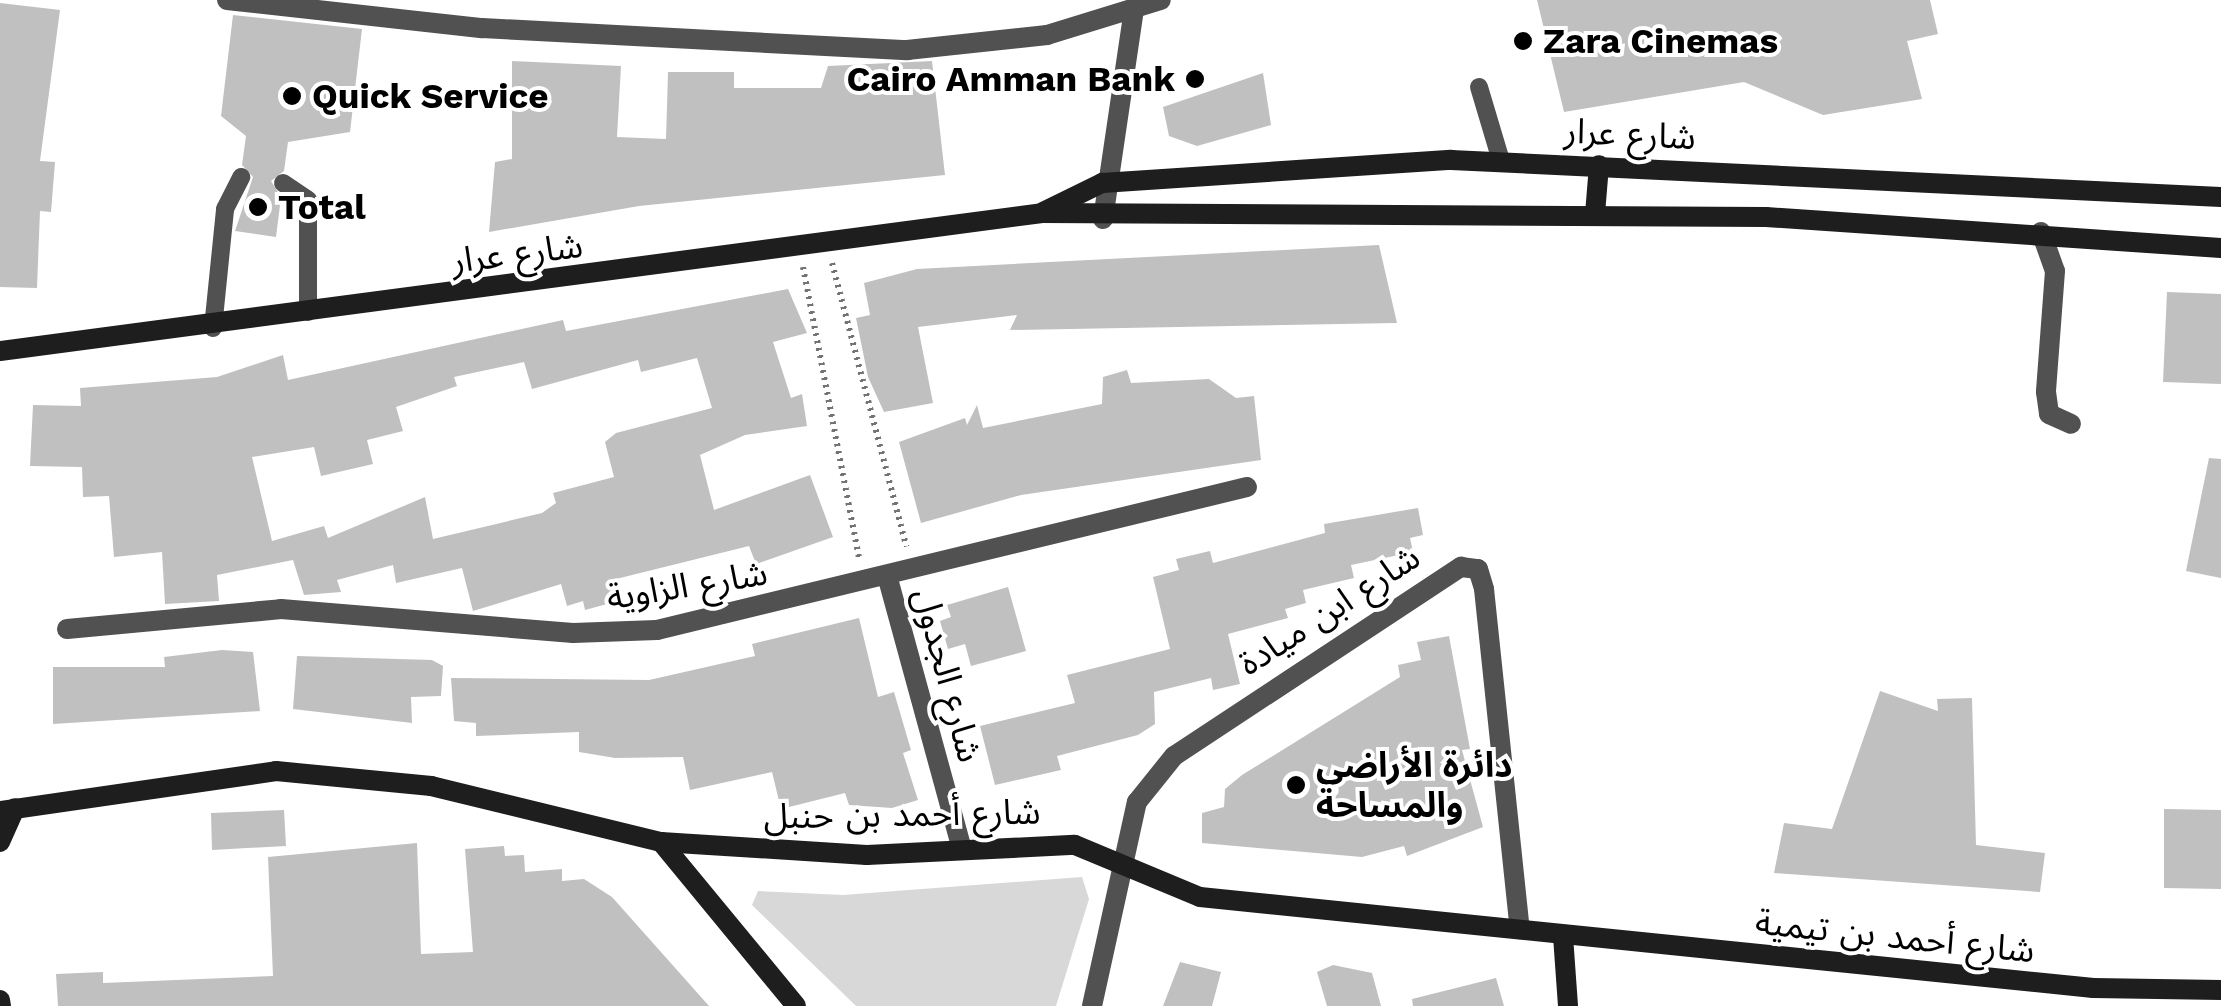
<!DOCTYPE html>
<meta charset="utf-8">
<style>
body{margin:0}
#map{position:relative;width:2221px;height:1006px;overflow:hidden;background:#fff;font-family:"Work Sans","Noto Sans Arabic",sans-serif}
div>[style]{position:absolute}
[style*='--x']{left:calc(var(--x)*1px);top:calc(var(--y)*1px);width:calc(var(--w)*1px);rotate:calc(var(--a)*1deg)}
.green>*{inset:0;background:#d8d8d8}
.building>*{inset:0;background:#c0c0c0}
.path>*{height:6px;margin-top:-3px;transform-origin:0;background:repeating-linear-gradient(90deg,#737373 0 2.5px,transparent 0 7.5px)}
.lane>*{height:18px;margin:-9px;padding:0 9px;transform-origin:9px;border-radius:9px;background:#515151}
.street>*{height:20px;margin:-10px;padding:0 10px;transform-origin:10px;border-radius:10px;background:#515151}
.secondary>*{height:20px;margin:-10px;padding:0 10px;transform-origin:10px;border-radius:10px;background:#1e1e1e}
.dots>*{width:28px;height:28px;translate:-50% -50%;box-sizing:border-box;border:5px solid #fff;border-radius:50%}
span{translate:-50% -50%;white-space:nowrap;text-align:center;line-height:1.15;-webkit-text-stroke:8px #fff;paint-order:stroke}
.poi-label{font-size:35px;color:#000;font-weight:700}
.left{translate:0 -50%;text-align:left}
.right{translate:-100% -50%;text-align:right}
.street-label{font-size:35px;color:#000}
</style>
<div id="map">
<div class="green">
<i style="clip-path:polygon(1082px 877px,1089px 899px,1056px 1006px,856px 1006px,752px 905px,758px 891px,843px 895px)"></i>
</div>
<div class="building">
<i style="clip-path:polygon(1537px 0,1930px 0,1938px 34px,1907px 41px,1922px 99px,1823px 115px,1744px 82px,1564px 112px)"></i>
<i style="clip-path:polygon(0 3px,60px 10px,40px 161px,55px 162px,51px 212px,40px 211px,37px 288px,0 287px)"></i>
<i style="clip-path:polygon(233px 15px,362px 29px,350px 132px,288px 142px,284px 171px,271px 181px,281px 197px,276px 237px,235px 231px,253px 177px,242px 165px,246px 136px,221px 116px)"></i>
<i style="clip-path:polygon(512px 61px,621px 66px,617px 137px,666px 139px,668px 72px,734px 72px,734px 88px,821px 88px,828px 66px,932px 61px,945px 175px,639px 206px,489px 232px,495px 162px,512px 159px)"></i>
<i style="clip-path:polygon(1263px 73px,1271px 125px,1197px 146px,1169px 136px,1163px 107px)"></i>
<i style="clip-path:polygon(1379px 245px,1397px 323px,1010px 330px,1017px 315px,918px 327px,933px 403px,884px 412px,868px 377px,856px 318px,870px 315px,864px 283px,917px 269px)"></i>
<i style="clip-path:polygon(evenodd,788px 289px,807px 333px,773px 342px,791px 398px,802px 394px,807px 426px,745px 435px,700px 455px,714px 510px,810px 475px,833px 537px,756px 564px,749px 546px,612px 580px,618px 601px,585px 610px,583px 601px,567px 606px,561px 584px,473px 611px,462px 568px,396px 583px,393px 565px,337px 580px,341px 592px,304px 595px,293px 560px,217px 575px,219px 601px,165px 604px,162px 552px,114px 557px,109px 496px,83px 497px,82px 467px,30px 466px,33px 405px,81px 406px,80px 388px,217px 377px,283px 355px,288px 380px,563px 320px,566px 331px,788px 289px,697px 358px,712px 408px,616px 433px,605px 442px,614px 477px,553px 493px,556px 503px,542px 513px,433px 539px,425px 497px,328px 538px,324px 526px,272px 541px,252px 457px,314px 447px,321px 476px,373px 464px,367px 440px,403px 431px,396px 407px,457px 386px,454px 377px,524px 362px,532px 389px,638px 360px,641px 372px,697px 358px)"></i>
<i style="clip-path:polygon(2167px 292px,2221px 294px,2221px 384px,2163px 382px)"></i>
<i style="clip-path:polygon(1127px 370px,1131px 383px,1209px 379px,1236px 398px,1254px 396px,1261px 460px,1021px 495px,921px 523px,899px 442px,965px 418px,967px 425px,977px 405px,983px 428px,1102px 404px,1103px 377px)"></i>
<i style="clip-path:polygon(2209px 458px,2221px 459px,2221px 578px,2186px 571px)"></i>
<i style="clip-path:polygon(1418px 508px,1423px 535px,1410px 538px,1413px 552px,1351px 565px,1354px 578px,1303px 590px,1306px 603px,1285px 609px,1288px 618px,1228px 634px,1240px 684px,1213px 690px,1211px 678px,1154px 692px,1155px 724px,1138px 735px,1057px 756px,1061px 770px,995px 785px,980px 726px,1075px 703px,1067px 675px,1170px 649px,1153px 577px,1179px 570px,1176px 559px,1210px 551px,1213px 563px,1325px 533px,1324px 524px)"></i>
<i style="clip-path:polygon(1008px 587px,1026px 651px,971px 666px,965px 644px,948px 649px,940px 621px,951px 617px,947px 605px)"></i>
<i style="clip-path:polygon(859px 618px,878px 697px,894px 692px,911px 750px,903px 753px,918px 800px,892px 808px,849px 805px,845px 793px,781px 809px,772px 772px,690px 790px,683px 757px,615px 758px,579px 752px,579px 732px,476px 736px,476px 723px,454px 721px,451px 678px,649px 680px,755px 656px,752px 644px)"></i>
<i style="clip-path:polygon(1449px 636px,1470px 749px,1462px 750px,1483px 827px,1407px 856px,1404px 846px,1362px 857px,1202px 843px,1202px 813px,1224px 807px,1225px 789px,1242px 775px,1400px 677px,1398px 665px,1421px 660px,1417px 642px)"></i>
<i style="clip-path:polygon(222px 650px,253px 652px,260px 711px,53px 724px,53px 667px,165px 667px,164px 657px)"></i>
<i style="clip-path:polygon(297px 656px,432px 660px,443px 666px,441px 696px,411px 697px,412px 723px,293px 709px)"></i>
<i style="clip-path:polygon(1880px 691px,1938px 711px,1937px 699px,1972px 698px,1976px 845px,2045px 853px,2040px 892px,1774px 873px,1784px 823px,1832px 829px)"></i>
<i style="clip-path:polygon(2164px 809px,2221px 810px,2221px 889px,2164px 888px)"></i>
<i style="clip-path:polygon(284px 810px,286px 846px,212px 850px,211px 813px)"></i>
<i style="clip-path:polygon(417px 843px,421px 954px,473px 952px,465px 849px,504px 846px,505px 856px,524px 855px,525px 872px,562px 869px,562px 881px,584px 879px,612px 897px,709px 1006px,58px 1006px,56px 974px,103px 972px,103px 983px,273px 976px,268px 857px)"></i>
<i style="clip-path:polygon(1180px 962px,1221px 972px,1212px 1006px,1163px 1006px)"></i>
<i style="clip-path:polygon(1333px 965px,1372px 973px,1381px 1006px,1327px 1006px,1317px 972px)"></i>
<i style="clip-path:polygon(1496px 978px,1504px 1006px,1413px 1006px,1412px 999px)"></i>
</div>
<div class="path">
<i style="--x:832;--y:263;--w:293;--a:75.3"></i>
<i style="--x:803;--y:267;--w:297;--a:79.1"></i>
</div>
<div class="lane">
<i style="--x:1479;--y:87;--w:77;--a:73.4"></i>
<i style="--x:283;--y:183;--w:30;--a:34"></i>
<i style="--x:308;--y:200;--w:112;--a:90"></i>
<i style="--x:213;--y:328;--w:120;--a:-84.2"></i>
<i style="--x:225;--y:209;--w:36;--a:-63"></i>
</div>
<div class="street">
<i style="--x:227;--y:0;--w:257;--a:6.3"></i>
<i style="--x:482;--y:28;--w:426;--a:3"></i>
<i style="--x:907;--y:50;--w:141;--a:-6.1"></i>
<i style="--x:1047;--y:35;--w:119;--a:-17.1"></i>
<i style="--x:1103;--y:219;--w:212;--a:-81.6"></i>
<i style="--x:2041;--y:232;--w:41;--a:70.3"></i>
<i style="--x:2055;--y:271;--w:121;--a:94.3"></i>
<i style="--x:2046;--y:392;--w:22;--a:82"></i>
<i style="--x:2049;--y:414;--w:24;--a:24"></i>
<i style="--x:888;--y:579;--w:277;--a:74.7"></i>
<i style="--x:67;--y:629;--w:215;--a:-5.3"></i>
<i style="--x:281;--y:609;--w:293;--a:4.7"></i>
<i style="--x:573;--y:633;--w:84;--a:-2"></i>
<i style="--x:657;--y:630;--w:607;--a:-13.62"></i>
<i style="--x:1092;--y:1006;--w:209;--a:-77.6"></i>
<i style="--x:1137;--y:802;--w:59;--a:-51.2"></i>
<i style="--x:1174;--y:756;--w:344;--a:-33.4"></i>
<i style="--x:1461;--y:567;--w:17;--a:7"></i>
<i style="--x:1478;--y:569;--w:21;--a:73"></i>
<i style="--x:1484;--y:589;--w:342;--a:84"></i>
</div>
<div class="secondary">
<i style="--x:1043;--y:212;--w:66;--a:-26.2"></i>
<i style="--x:1102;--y:183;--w:350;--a:-3.8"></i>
<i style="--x:1451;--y:160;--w:771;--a:2.75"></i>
<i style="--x:1595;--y:214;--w:49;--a:-85.3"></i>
<i style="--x:0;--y:351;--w:1051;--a:-7.54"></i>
<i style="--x:1042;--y:213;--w:724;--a:0.32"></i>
<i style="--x:1766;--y:217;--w:456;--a:3.9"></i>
<i style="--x:0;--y:811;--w:279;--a:-8.2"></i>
<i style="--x:276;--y:771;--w:156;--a:5.5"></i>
<i style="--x:431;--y:786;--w:237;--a:13.7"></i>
<i style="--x:661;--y:842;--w:206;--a:3.6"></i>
<i style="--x:867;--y:855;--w:208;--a:-2.8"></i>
<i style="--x:1075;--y:845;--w:135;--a:22.6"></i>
<i style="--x:1200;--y:897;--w:898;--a:5.82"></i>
<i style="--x:2093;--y:988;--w:128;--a:0.9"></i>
<i style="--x:0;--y:842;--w:37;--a:-66"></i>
<i style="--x:661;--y:842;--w:212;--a:50.5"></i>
<i style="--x:1563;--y:936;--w:70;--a:85.9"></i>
<i style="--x:0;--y:1000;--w:6;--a:81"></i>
</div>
<div class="dots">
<i style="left:1523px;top:41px;background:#000"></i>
<i style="left:1195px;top:79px;background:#000"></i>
<i style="left:292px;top:96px;background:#000"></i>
<i style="left:258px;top:207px;background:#000"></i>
<i style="left:1296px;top:785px;background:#000"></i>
</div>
<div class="poi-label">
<span class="left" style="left:1543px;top:41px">Zara Cinemas</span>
<span class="right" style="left:1175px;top:79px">Cairo Amman Bank</span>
<span class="left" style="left:312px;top:96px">Quick Service</span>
<span class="left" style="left:278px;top:207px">Total</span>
<span class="left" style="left:1316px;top:785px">دائرة الأراضي<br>والمساحة</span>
</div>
<div class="street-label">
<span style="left:1630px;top:134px;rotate:3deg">شارع عرار</span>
<span style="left:517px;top:253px;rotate:-7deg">شارع عرار</span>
<span style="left:687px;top:585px;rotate:-9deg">شارع الزاوية</span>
<span style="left:1329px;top:610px;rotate:-33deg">شارع ابن ميادة</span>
<span style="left:948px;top:675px;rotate:75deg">شارع الجدول</span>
<span style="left:902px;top:814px;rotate:-1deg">شارع أحمد بن حنبل</span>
<span style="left:1895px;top:936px;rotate:6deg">شارع أحمد بن تيمية</span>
</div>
</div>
